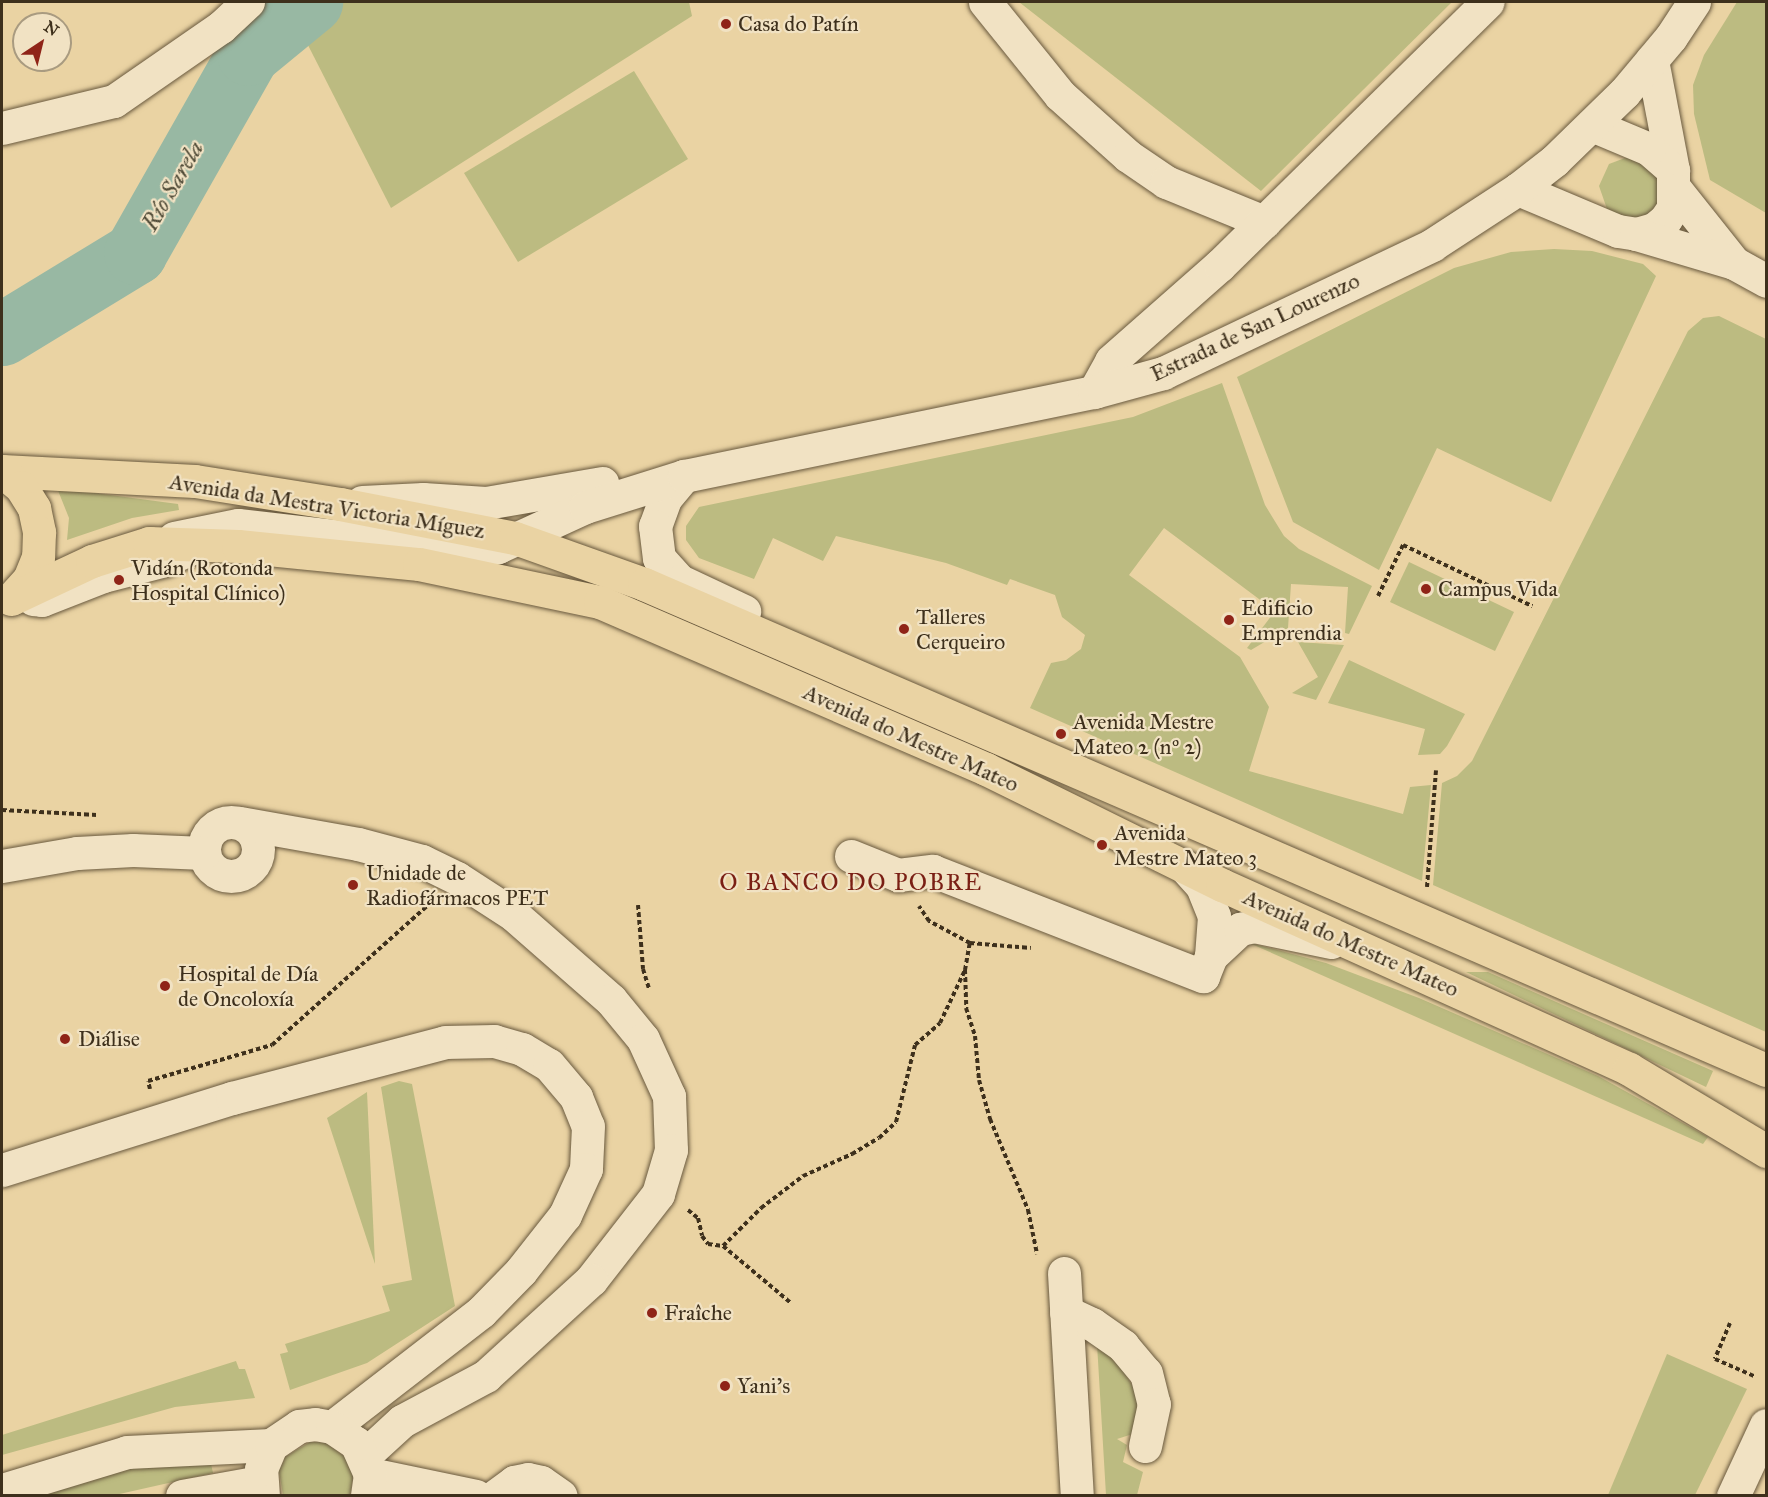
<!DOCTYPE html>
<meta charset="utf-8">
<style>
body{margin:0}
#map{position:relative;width:1768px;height:1497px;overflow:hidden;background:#ead3a3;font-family:"IM FELL Great Primer",serif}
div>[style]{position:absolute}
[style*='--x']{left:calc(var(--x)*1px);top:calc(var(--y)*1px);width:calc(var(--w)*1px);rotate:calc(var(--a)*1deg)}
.green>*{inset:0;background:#bcbb81}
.river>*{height:63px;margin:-31.5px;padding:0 31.5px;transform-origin:31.5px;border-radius:31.5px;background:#98b8a3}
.path>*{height:4px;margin-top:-2px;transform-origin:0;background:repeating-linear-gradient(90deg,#3e301c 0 4.5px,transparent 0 7.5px)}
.roads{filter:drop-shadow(0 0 2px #69593e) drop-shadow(0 0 2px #69593e)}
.minor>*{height:33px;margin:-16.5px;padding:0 16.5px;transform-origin:16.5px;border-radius:16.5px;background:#f1e2c3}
.minor>.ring{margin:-16.5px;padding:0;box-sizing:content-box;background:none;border:33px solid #f1e2c3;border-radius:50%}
.major>*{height:33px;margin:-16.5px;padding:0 16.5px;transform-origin:16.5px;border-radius:16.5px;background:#ead3a3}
.dots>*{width:16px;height:16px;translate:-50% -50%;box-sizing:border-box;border:3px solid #f1e2c3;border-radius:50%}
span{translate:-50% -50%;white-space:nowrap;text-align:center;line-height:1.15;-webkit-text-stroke:4.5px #f1e2c3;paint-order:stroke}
.poi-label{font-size:22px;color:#3e301c}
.left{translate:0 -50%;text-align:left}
.street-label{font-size:22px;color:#3e301c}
.water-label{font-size:24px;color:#504b37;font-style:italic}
.neighbourhood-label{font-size:24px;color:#7a1f14;letter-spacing:1.5px}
.frame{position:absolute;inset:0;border:3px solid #3e301c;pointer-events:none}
.north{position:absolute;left:12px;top:12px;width:60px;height:60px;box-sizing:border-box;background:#f1e2c3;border:2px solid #a99b80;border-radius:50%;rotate:35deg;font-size:16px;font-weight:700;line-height:24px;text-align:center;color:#3e301c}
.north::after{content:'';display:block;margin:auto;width:21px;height:27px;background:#8f2418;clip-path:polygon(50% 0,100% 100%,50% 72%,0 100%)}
</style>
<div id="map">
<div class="green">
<i style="clip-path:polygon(286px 2px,689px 2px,692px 16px,391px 208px)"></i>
<i style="clip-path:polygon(1019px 2px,1452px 2px,1261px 191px)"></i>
<i style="clip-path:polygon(1737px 2px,1766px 2px,1766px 213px,1710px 180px,1694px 114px,1693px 85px,1704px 55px)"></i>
<i style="clip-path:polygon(634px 71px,688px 159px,518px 262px,464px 173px)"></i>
<i style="clip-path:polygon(1633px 155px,1646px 158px,1664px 190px,1652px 213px,1629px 220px,1607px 209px,1599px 186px,1609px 164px)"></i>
<i style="clip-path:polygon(1554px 249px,1592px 251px,1643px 264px,1656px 276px,1551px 502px,1437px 448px,1379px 570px,1293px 522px,1237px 377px,1454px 268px,1511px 252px)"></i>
<i style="clip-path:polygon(1719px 316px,1766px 339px,1766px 1032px,1433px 885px,1442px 783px,1457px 776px,1472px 761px,1688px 331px,1703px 318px)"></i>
<i style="clip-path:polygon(1222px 383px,1265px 505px,1284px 536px,1299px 549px,1372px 586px,1349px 634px,1345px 633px,1348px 587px,1291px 584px,1288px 628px,1251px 650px,1247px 648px,1275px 611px,1164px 528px,1129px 575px,1240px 657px,1269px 707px,1249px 771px,1403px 814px,1410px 787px,1431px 785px,1422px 881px,1030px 708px,1051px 663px,1066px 660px,1081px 649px,1085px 635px,1062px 617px,1055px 595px,1010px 579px,1007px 585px,946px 563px,836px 536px,823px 561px,773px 538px,754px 579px,699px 558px,686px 540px,686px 526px,699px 507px,1133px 417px)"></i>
<i style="clip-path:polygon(57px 488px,178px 504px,179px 510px,132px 518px,67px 540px,69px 518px)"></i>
<i style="clip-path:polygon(1409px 562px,1514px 612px,1495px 651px,1390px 602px)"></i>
<i style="clip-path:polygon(1298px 642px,1344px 645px,1316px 700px,1292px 693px,1318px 677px)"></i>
<i style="clip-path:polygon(1349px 660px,1465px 714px,1447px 746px,1440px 754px,1418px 755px,1425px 729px,1328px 703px)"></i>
<i style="clip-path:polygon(1247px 942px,1326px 963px,1419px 998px,1598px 1076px,1708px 1137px,1703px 1144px)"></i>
<i style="clip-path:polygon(1466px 972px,1488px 972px,1713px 1071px,1706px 1087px)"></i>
<i style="clip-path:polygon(399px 1081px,412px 1084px,455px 1306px,367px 1363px,290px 1390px,280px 1354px,288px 1352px,285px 1344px,390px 1311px,382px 1286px,412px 1280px,381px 1087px)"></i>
<i style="clip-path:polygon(367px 1092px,375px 1264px,327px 1118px)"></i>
<i style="clip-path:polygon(1097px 1344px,1122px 1369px,1137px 1393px,1139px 1432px,1117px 1439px,1127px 1445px,1123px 1462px,1143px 1472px,1137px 1495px,1106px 1495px)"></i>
<i style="clip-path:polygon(1667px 1354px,1747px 1389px,1695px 1495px,1608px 1495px)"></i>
<i style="clip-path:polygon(236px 1361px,239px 1369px,245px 1369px,255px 1398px,175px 1407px,2px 1455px,2px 1435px)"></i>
<i style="clip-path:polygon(310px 1442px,325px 1442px,348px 1459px,354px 1473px,350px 1495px,283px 1495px,279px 1471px,285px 1457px)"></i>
<i style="clip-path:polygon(210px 1459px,213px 1473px,115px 1495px,18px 1496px,107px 1469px)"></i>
</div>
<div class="river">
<i style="--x:2;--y:334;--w:156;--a:-31.3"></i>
<i style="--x:135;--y:253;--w:229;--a:-60.4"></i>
<i style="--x:248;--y:54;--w:82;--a:-39.5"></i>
</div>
<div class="path">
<i style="--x:1378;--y:596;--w:57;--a:-63.9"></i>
<i style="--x:1403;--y:545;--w:143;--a:25.3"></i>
<i style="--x:2;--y:810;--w:95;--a:3"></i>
<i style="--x:1427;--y:887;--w:117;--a:-85.6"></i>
<i style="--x:638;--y:905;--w:64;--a:85.5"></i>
<i style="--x:643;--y:969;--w:21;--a:73"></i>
<i style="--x:970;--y:943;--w:61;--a:4.7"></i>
<i style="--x:965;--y:970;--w:38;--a:88"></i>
<i style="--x:966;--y:1008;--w:29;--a:72"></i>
<i style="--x:975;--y:1036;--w:44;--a:84.8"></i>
<i style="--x:979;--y:1080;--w:41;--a:74.2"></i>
<i style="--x:990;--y:1119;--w:99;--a:67.3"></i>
<i style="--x:1028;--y:1210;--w:45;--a:78.4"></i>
<i style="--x:150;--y:1089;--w:8;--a:-104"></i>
<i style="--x:148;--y:1081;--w:129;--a:-16.2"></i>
<i style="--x:272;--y:1045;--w:212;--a:-41.9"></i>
<i style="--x:688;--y:1210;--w:13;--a:39"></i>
<i style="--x:698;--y:1218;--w:18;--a:77"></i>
<i style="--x:702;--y:1236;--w:10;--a:53"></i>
<i style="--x:708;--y:1244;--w:15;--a:8"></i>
<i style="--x:723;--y:1246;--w:54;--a:-45"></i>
<i style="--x:761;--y:1208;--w:53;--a:-37.3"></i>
<i style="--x:803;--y:1176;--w:54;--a:-24.2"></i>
<i style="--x:852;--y:1154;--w:31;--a:-31"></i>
<i style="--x:879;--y:1138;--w:23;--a:-43"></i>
<i style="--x:896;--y:1122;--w:79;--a:-76.1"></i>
<i style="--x:915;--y:1045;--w:33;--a:-41"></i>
<i style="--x:940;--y:1023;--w:59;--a:-64.7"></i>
<i style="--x:965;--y:970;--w:27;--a:-80"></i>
<i style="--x:970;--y:943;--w:47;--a:-151.8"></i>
<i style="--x:929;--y:921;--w:18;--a:-124"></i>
<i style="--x:723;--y:1246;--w:89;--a:40"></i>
<i style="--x:1730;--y:1323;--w:39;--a:113"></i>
<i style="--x:1715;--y:1359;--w:43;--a:23.6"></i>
</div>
<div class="roads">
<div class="minor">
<i style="--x:985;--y:2;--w:119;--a:51.1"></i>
<i style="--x:1060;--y:95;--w:91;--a:41.9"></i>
<i style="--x:1128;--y:156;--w:46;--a:34.4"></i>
<i style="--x:1166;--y:182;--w:106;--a:22.2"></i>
<i style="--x:1652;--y:60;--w:112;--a:79.2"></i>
<i style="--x:2;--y:128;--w:115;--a:-13.6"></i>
<i style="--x:114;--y:101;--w:130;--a:-34.7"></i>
<i style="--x:221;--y:27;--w:37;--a:-43"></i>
<i style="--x:1518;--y:189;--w:108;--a:22.8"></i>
<i style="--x:1618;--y:231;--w:18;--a:9"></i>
<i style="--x:1636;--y:234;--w:19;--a:-16"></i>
<i style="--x:1654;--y:229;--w:14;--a:-39"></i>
<i style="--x:1665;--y:220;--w:14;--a:-56"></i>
<i style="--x:1673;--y:208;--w:38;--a:-90"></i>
<i style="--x:1673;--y:170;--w:32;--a:-139"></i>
<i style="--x:1649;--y:149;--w:62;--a:-157.2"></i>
<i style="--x:1676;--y:190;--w:93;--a:51.5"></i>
<i style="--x:1636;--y:234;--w:102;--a:16.5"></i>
<i style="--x:1734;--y:263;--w:37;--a:29"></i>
<i style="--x:1094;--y:392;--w:35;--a:-61"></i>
<i style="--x:1111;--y:361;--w:145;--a:-41.4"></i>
<i style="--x:1220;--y:265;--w:375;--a:-44.5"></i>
<i style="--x:684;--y:476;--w:30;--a:130"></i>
<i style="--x:665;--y:499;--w:29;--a:110"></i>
<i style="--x:655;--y:526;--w:32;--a:83"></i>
<i style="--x:659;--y:558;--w:31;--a:48"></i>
<i style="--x:680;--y:581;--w:71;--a:25.1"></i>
<i style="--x:362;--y:502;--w:61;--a:-2.8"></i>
<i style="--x:423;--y:499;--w:63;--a:3.6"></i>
<i style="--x:486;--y:503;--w:118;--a:-9.8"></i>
<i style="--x:174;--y:538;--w:65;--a:-11.5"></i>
<i style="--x:238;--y:525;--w:239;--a:6.5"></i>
<i style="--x:475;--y:552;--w:24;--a:-12"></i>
<i style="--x:498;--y:547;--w:96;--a:-24.7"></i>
<i style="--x:585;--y:507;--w:104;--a:-17.4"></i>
<i style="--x:684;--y:476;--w:419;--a:-11.6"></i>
<i style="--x:1094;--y:392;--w:72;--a:-15.4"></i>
<i style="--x:1163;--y:373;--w:298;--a:-25.4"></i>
<i style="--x:1432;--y:245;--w:103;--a:-33.1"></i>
<i style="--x:1518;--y:189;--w:46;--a:-37.9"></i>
<i style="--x:1554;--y:161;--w:98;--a:-44.2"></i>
<i style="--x:1624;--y:93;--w:73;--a:-50"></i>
<i style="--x:1671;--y:37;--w:42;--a:-56.7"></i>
<i style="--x:33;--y:599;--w:9;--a:6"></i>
<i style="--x:42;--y:600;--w:66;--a:-21.5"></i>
<i style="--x:103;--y:576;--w:64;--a:-14.5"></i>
<i style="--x:165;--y:560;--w:36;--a:-24"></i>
<i class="ring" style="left:204px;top:822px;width:21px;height:21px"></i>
<i style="--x:240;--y:823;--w:120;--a:10.1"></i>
<i style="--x:358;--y:844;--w:66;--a:14.9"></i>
<i style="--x:422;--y:861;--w:39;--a:26"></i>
<i style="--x:457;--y:878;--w:68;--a:33"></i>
<i style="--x:514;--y:915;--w:129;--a:41.2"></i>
<i style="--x:611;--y:1000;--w:50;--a:50.6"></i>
<i style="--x:643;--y:1039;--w:63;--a:65.5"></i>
<i style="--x:669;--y:1096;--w:54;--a:87.9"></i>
<i style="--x:671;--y:1150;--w:46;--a:106.5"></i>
<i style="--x:658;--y:1194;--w:109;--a:127.9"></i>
<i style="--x:591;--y:1280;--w:142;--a:137.6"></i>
<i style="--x:486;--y:1376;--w:95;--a:151.8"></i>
<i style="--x:402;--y:1421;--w:50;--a:137.4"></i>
<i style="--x:851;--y:856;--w:51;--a:22"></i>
<i style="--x:898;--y:875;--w:35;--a:-7"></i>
<i style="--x:933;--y:871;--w:290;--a:21.3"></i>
<i style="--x:1203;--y:976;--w:22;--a:-68"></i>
<i style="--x:1211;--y:956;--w:40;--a:-85.7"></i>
<i style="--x:1214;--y:916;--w:32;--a:-112"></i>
<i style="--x:1202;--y:886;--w:27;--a:-132"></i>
<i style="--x:2;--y:866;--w:76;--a:-9.8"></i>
<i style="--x:77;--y:853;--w:56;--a:-3.1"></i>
<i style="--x:133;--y:850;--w:71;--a:2.4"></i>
<i style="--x:1211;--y:956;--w:40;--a:-43"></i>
<i style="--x:1240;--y:929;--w:14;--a:-12"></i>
<i style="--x:1254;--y:926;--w:79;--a:11.7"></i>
<i style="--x:2;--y:1170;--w:241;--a:-17.4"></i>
<i style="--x:232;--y:1098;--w:220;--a:-14.7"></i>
<i style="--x:445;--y:1042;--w:49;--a:-1.2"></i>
<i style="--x:494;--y:1041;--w:29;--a:16"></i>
<i style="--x:522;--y:1049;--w:31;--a:31"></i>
<i style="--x:549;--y:1065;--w:42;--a:49.8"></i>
<i style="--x:576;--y:1097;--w:31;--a:68"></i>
<i style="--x:588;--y:1126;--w:43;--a:92.7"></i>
<i style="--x:586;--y:1169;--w:51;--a:114.5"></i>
<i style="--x:565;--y:1215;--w:71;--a:128.2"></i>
<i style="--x:521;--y:1271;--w:57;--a:134.3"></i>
<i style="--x:481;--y:1312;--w:188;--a:142.3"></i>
<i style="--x:1064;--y:1273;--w:223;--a:86.7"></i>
<i style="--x:1066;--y:1312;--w:29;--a:25"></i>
<i style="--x:1092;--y:1324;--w:38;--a:35"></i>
<i style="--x:1123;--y:1346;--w:35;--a:50"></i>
<i style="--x:1146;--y:1373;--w:32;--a:76"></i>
<i style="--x:1154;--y:1404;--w:43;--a:102.1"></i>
<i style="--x:370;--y:1474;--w:108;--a:11.7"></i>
<i style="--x:2;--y:1490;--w:131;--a:-16.9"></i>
<i style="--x:127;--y:1452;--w:144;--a:-2.8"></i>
<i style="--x:182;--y:1496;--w:79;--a:-10.2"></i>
<i style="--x:263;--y:1496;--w:27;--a:-94"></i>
<i style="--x:261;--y:1469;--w:26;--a:-67"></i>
<i style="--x:271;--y:1445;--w:34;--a:-34"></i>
<i style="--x:299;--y:1426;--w:16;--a:-7"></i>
<i style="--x:315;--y:1424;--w:17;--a:10"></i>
<i style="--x:332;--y:1427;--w:29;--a:34"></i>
<i style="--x:356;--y:1443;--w:34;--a:66"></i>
<i style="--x:370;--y:1474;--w:22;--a:98"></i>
<i style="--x:495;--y:1496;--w:24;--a:-36"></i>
<i style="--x:514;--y:1482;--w:14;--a:-12"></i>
<i style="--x:528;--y:1479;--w:13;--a:13"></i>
<i style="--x:541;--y:1482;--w:24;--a:35"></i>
<i style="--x:1733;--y:1496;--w:78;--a:-65.1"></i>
</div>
<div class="major">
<i style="--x:2;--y:471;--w:193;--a:3"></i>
<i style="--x:195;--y:481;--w:147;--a:9"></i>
<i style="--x:340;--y:504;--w:178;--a:11"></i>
<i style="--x:515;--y:538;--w:137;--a:19.6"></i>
<i style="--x:644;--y:584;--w:1223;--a:23.42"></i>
<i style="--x:2;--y:471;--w:25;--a:40"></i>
<i style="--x:21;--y:487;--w:25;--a:58"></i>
<i style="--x:34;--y:508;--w:25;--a:78"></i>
<i style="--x:39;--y:532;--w:25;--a:92"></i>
<i style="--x:38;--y:557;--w:24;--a:112"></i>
<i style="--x:29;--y:579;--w:27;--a:132"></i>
<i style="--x:13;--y:598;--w:87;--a:-25.1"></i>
<i style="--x:92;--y:561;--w:60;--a:-17.5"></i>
<i style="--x:149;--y:543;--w:89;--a:1.9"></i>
<i style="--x:238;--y:546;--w:182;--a:5.7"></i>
<i style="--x:419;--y:564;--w:185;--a:11.9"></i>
<i style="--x:600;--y:602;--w:421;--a:23.4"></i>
<i style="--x:986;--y:769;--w:263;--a:26.2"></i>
<i style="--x:1222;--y:885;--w:447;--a:24.3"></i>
<i style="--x:1629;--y:1069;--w:160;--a:30.9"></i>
</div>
</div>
<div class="dots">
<i style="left:726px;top:24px;background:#8f2418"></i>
<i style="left:119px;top:580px;background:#8f2418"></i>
<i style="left:1426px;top:589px;background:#8f2418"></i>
<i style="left:1229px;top:620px;background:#8f2418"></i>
<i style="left:904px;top:629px;background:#8f2418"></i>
<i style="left:1061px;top:734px;background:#8f2418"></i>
<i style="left:1102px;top:845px;background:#8f2418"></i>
<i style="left:353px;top:885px;background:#8f2418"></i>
<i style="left:165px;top:986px;background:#8f2418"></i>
<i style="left:65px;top:1039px;background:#8f2418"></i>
<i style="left:652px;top:1313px;background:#8f2418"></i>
<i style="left:725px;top:1386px;background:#8f2418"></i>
</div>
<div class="poi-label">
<span class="left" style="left:738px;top:24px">Casa do Patín</span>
<span class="left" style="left:131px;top:580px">Vidán (Rotonda<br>Hospital Clínico)</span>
<span class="left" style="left:1438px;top:589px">Campus Vida</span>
<span class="left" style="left:1241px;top:620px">Edificio<br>Emprendia</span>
<span class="left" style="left:916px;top:629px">Talleres<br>Cerqueiro</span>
<span class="left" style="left:1073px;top:734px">Avenida Mestre<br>Mateo 2 (nº 2)</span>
<span class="left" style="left:1114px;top:845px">Avenida<br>Mestre Mateo 3</span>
<span class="left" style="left:366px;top:885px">Unidade de<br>Radiofármacos PET</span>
<span class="left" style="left:178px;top:986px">Hospital de Día<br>de Oncoloxía</span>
<span class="left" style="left:78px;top:1039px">Diálise</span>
<span class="left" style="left:664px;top:1313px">Fraîche</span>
<span class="left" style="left:737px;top:1386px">Yani's</span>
</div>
<div class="street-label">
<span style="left:1255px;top:327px;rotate:-25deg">Estrada de San Lourenzo</span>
<span style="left:327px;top:506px;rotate:9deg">Avenida da Mestra Victoria Míguez</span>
<span style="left:911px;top:738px;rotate:24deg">Avenida do Mestre Mateo</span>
<span style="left:1351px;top:943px;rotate:24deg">Avenida do Mestre Mateo</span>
</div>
<div class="water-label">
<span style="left:173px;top:186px;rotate:-60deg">Río Sarela</span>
</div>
<div class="neighbourhood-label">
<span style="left:851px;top:883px">O BANCO DO POBRE</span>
</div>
<div class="frame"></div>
<div class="north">N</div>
</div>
